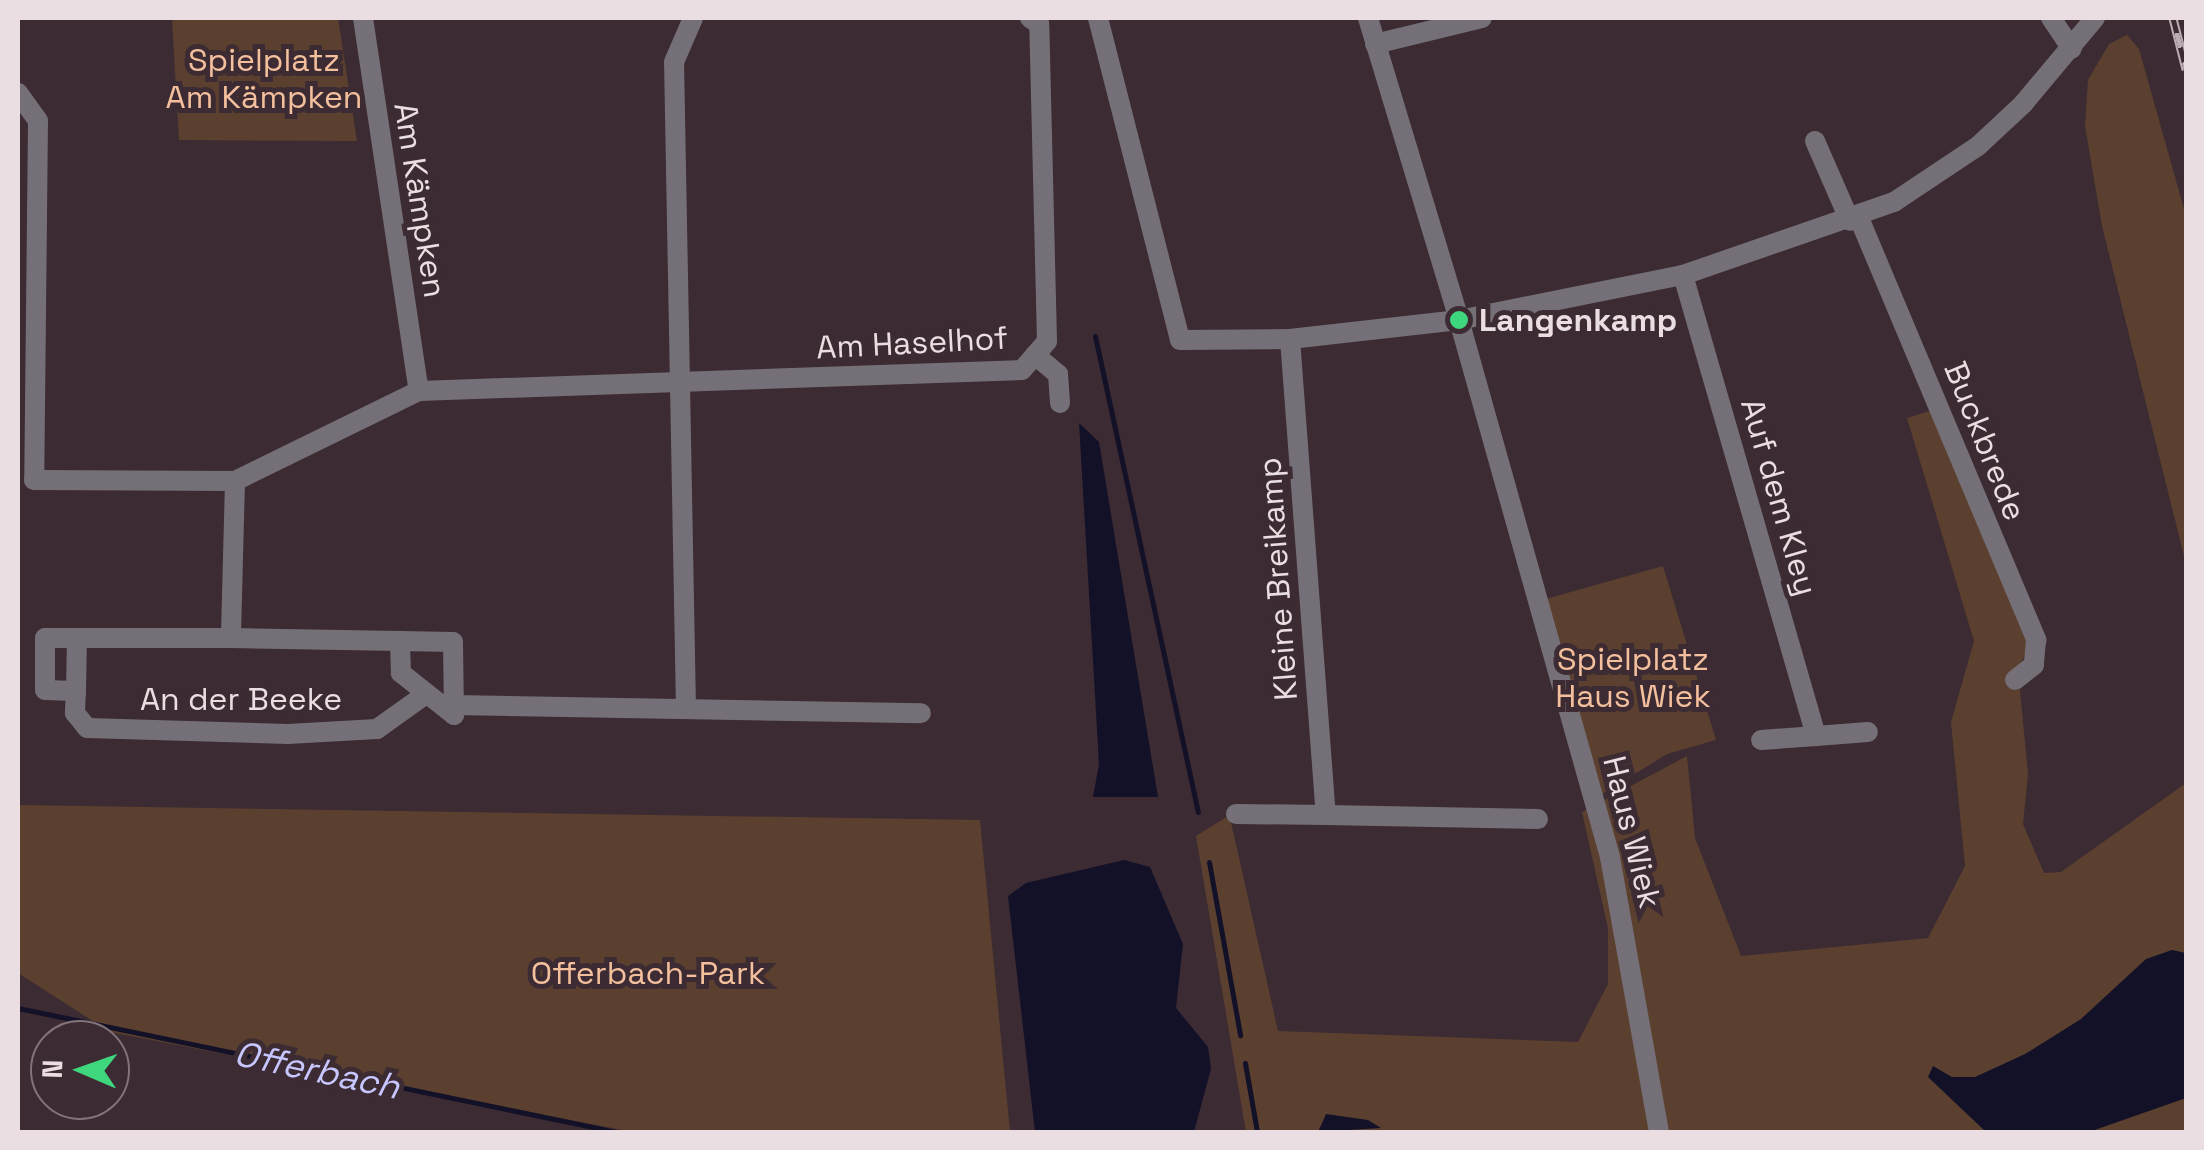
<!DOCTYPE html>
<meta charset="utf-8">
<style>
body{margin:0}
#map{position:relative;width:2204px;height:1150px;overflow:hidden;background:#3c2b33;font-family:"Space Grotesk",sans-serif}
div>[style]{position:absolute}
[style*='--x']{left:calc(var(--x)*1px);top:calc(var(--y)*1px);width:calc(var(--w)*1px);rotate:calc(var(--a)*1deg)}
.green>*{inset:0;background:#5b402f}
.water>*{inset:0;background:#131128}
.stream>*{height:5px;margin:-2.5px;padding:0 2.5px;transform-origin:2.5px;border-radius:2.5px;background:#131128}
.minor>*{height:20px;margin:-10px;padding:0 10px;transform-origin:10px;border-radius:10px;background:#757077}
.rail>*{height:9px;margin-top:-4.5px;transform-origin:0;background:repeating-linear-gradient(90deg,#3c2b33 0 15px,#bbadb3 0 30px);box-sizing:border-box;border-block:2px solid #bbadb3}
.dots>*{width:28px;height:28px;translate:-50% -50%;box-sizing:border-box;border:5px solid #3c2b33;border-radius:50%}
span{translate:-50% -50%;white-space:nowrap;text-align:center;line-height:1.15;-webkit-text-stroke:10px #3c2b33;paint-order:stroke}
.park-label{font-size:32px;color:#f4bf9c}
.street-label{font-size:32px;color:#eadee3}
.poi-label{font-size:32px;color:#eadee3;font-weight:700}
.left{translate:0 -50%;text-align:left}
.water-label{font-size:35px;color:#c7c6fe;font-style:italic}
.frame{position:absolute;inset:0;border:20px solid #eadee3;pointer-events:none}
.north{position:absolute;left:30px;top:1020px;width:100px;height:100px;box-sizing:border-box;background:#3c2b33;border:2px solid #827379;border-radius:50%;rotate:272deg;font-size:28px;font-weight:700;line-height:40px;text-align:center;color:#eadee3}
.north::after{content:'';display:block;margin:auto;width:35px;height:45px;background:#3ed77d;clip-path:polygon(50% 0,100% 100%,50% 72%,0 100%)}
</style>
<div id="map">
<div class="green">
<i style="clip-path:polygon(172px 18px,338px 18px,357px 141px,179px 140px)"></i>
<i style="clip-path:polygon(2127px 35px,2139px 49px,2186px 216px,2186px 564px,2102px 226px,2085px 126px,2088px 80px,2109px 44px)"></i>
<i style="clip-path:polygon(1930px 411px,2029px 647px,2018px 670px,2028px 774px,2023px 824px,2044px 873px,2061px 872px,2186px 783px,2186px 1132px,1246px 1132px,1196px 836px,1225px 818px,1230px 818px,1278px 1031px,1578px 1042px,1608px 984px,1608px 928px,1582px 812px,1687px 756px,1695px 838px,1741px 956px,1928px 938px,1965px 866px,1951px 722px,1974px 641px,1907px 418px)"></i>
<i style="clip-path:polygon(1663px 566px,1716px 740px,1667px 754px,1602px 794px,1546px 599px)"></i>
<i style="clip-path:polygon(18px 805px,980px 820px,1010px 1132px,633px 1132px,110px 1032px,18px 973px)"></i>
</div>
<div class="water">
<i style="clip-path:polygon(1079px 423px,1099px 442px,1158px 797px,1093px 797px,1099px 764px)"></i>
<i style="clip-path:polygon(1124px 860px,1150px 867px,1183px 944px,1176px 1008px,1208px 1047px,1211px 1069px,1194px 1132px,1035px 1132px,1008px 896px,1026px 883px)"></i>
<i style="clip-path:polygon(2172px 950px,2186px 953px,2186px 1098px,2089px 1132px,1986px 1132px,1928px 1077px,1933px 1066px,1952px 1077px,1975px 1077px,2025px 1054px,2081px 1019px,2146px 959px)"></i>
<i style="clip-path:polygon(1326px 1114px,1368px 1120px,1381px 1128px,1318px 1132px)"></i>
</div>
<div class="stream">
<i style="--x:1095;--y:336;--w:487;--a:77.8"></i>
<i style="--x:1209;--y:862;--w:176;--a:79.8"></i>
<i style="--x:18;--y:1008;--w:612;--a:11.7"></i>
<i style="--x:1245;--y:1063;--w:70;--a:80.1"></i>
</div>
<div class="minor">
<i style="--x:363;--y:18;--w:377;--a:81.5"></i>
<i style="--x:1098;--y:18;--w:332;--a:75.7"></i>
<i style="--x:1180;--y:340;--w:110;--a:-0.5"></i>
<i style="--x:1290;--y:339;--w:170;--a:-6.4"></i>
<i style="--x:1459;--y:320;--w:558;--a:74.29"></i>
<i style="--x:1610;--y:857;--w:279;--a:79.9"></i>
<i style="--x:1368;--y:18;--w:315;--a:73.2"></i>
<i style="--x:1459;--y:320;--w:228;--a:-11.4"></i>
<i style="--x:1683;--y:275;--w:223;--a:-19.1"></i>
<i style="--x:1894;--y:202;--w:101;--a:-33.7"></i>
<i style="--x:1978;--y:146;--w:62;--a:-43"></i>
<i style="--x:2023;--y:104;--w:112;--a:-50.1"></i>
<i style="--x:2051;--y:18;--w:37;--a:56"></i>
<i style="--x:1375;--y:44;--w:110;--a:-13.7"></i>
<i style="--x:18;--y:93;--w:34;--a:54"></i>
<i style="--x:38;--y:121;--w:359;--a:90.6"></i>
<i style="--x:34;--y:480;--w:201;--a:0.3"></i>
<i style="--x:235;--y:481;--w:205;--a:-26.1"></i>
<i style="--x:419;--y:391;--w:603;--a:-1.99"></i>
<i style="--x:1022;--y:370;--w:38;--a:-49"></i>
<i style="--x:1047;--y:341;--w:317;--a:-91.4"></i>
<i style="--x:1039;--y:24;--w:11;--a:-146"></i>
<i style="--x:1815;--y:141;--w:87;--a:66.4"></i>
<i style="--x:1859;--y:218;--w:458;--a:67.2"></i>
<i style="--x:2036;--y:640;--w:25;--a:95"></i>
<i style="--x:2034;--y:665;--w:24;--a:142"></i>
<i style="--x:1683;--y:275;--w:480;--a:73.9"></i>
<i style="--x:1816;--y:736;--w:55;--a:175.8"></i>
<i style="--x:1290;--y:339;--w:477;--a:85.7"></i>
<i style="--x:1326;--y:815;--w:212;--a:1.1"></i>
<i style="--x:1035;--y:355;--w:30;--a:40"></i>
<i style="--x:1058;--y:374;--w:29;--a:86"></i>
<i style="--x:235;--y:481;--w:157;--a:91.5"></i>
<i style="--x:231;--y:638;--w:169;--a:1"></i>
<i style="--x:77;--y:638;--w:53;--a:91.1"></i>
<i style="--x:76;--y:691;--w:31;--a:-178"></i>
<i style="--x:45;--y:690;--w:52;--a:-90"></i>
<i style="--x:45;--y:638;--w:186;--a:0"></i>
<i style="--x:400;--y:641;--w:53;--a:1.1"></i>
<i style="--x:453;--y:642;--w:73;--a:89.2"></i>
<i style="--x:454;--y:715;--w:68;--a:-141.6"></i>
<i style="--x:401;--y:673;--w:32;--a:-92"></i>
<i style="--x:76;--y:691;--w:22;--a:93"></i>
<i style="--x:75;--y:713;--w:19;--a:51"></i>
<i style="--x:87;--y:728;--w:201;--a:1.7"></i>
<i style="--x:288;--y:734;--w:89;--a:-3.2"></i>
<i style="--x:377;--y:729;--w:60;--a:-35.5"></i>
<i style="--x:453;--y:705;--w:468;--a:1"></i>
<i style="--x:686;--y:709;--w:647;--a:-91.06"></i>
<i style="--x:674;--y:62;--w:48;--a:-66.6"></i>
<i style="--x:1816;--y:736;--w:52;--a:-4.4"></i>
<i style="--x:1236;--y:814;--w:90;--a:0.6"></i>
</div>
<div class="rail">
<i style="--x:2173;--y:18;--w:53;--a:75.7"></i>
</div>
<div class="dots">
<i style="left:1459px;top:320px;background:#3ed77d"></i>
</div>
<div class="park-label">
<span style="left:264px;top:79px">Spielplatz<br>Am Kämpken</span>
<span style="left:1633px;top:678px">Spielplatz<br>Haus Wiek</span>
<span style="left:648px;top:973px">Offerbach-Park</span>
</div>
<div class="street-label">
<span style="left:420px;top:200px;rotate:81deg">Am Kämpken</span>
<span style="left:912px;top:343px;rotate:-3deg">Am Haselhof</span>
<span style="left:1985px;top:441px;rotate:68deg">Buckbrede</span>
<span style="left:1779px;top:497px;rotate:74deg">Auf dem Kley</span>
<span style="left:1278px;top:579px;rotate:-94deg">Kleine Breikamp</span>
<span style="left:241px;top:699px">An der Beeke</span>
<span style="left:1632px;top:832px;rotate:76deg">Haus Wiek</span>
</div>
<div class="poi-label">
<span class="left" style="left:1479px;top:320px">Langenkamp</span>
</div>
<div class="water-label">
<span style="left:317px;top:1070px;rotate:12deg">Offerbach</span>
</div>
<div class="frame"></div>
<div class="north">N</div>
</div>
